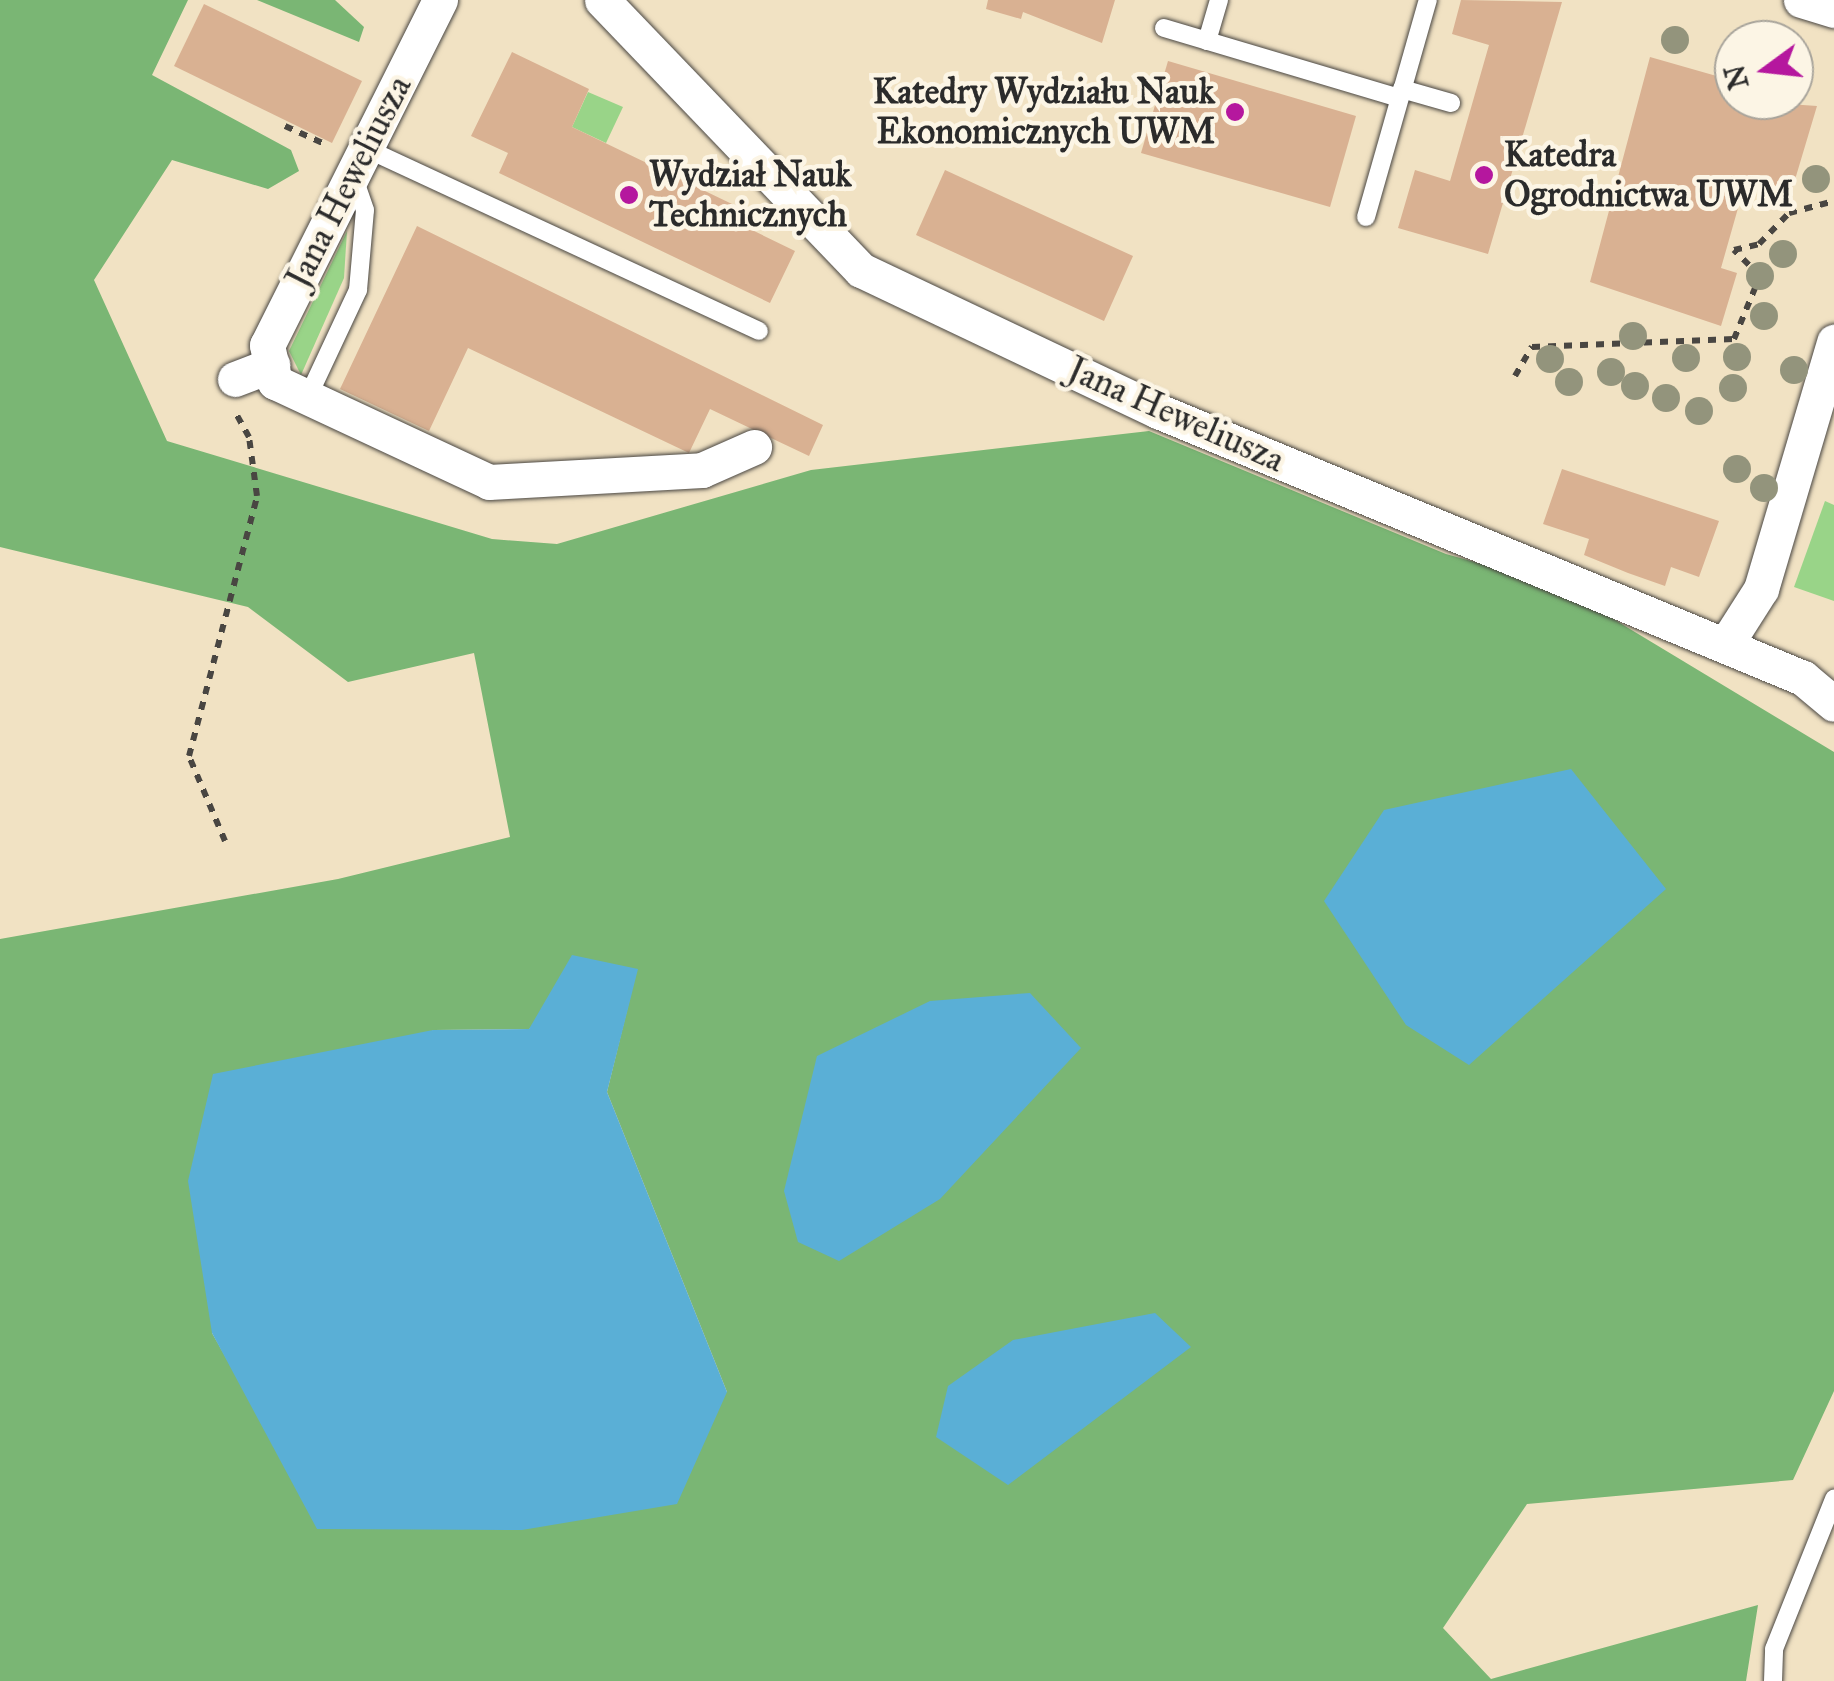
<!DOCTYPE html>
<meta charset="utf-8">
<style>
body{margin:0}
#map{position:relative;width:1834px;height:1681px;overflow:hidden;background:#f1e2c3;font-family:"IM FELL Great Primer",serif}
div>[style]{position:absolute}
[style*='--x']{left:calc(var(--x)*1px);top:calc(var(--y)*1px);width:calc(var(--w)*1px);rotate:calc(var(--a)*1deg)}
.green>*{inset:0;background:#99d488}
.forest>*{inset:0;background:#7ab674}
.water>*{inset:0;background:#5aafd6}
.building>*{inset:0;background:#d9b192}
.path>*{height:6px;margin-top:-3px;transform-origin:0;background:repeating-linear-gradient(90deg,#494642 0 8px,transparent 0 16px)}
.roads{filter:drop-shadow(0 0 2px #494642) drop-shadow(0 0 2px #494642)}
.lane>*{height:18px;margin:-9px;padding:0 9px;transform-origin:9px;border-radius:9px;background:#fff}
.street>*{height:35px;margin:-17.5px;padding:0 17.5px;transform-origin:17.5px;border-radius:17.5px;background:#fff}
.trees>*{width:28px;height:28px;margin:-14px;border-radius:50%;background:#93947c}
.dots>*{width:28px;height:28px;translate:-50% -50%;box-sizing:border-box;border:5px solid #fcf5e5;border-radius:50%}
span{translate:-50% -50%;white-space:nowrap;text-align:center;line-height:1.15;-webkit-text-stroke:9px #fcf5e5;paint-order:stroke}
.poi-label{font-size:35px;color:#2b2b2b;font-weight:700}
.right{translate:-100% -50%;text-align:right}
.left{translate:0 -50%;text-align:left}
.street-label{font-size:35px;color:#2b2b2b}
.north{position:absolute;left:1714px;top:20px;width:100px;height:100px;box-sizing:border-box;background:#fcf5e5;border:2px solid #a8a49b;border-radius:50%;rotate:255deg;font-size:28px;font-weight:700;line-height:40px;text-align:center;color:#2b2b2b}
.north::after{content:'';display:block;margin:auto;width:35px;height:45px;background:#b5179e;clip-path:polygon(50% 0,100% 100%,50% 72%,0 100%)}
</style>
<div id="map">
<div class="green">
<i style="clip-path:polygon(588px 92px,623px 107px,606px 143px,572px 127px)"></i>
<i style="clip-path:polygon(347px 231px,344px 278px,301px 375px,289px 351px)"></i>
<i style="clip-path:polygon(1825px 501px,1834px 505px,1834px 601px,1794px 587px)"></i>
</div>
<div class="forest">
<i style="clip-path:polygon(evenodd,0 0,188px 0,152px 75px,291px 150px,299px 171px,268px 189px,172px 160px,94px 280px,167px 441px,492px 539px,557px 544px,811px 470px,1149px 431px,1446px 554px,1557px 585px,1834px 752px,1834px 1391px,1793px 1480px,1527px 1504px,1443px 1628px,1491px 1679px,1758px 1605px,1746px 1681px,0 1681px,0 939px,338px 879px,510px 837px,474px 653px,348px 682px,248px 607px,0 547px,0 0,637px 969px,607px 1092px,727px 1392px,263px 1423px,212px 1333px,433px 1030px,529px 1029px,637px 969px)"></i>
<i style="clip-path:polygon(257px 0,335px 0,364px 27px,359px 42px)"></i>
</div>
<div class="water">
<i style="clip-path:polygon(1571px 769px,1666px 889px,1469px 1065px,1406px 1025px,1324px 901px,1384px 810px)"></i>
<i style="clip-path:polygon(572px 955px,638px 969px,607px 1092px,727px 1392px,677px 1504px,522px 1530px,317px 1529px,212px 1333px,188px 1181px,213px 1074px,433px 1030px,529px 1029px)"></i>
<i style="clip-path:polygon(1030px 993px,1081px 1048px,940px 1199px,839px 1261px,798px 1242px,784px 1191px,817px 1056px,930px 1001px)"></i>
<i style="clip-path:polygon(1155px 1313px,1191px 1347px,1008px 1485px,936px 1437px,948px 1386px,1013px 1340px)"></i>
</div>
<div class="building">
<i style="clip-path:polygon(988px 0,1115px 0,1102px 43px,1023px 12px,1021px 19px,986px 9px)"></i>
<i style="clip-path:polygon(1461px 0,1562px 2px,1488px 254px,1398px 228px,1415px 170px,1450px 181px,1489px 45px,1452px 34px)"></i>
<i style="clip-path:polygon(204px 4px,362px 81px,332px 143px,174px 66px)"></i>
<i style="clip-path:polygon(512px 52px,589px 89px,572px 127px,759px 217px,752px 230px,795px 251px,770px 303px,499px 173px,508px 153px,471px 136px)"></i>
<i style="clip-path:polygon(1650px 57px,1734px 81px,1734px 100px,1817px 106px,1791px 193px,1746px 180px,1721px 268px,1737px 273px,1721px 326px,1590px 282px)"></i>
<i style="clip-path:polygon(1168px 61px,1356px 116px,1330px 207px,1141px 153px)"></i>
<i style="clip-path:polygon(945px 170px,1133px 256px,1104px 321px,916px 235px)"></i>
<i style="clip-path:polygon(417px 226px,823px 425px,809px 456px,710px 409px,689px 453px,468px 348px,429px 431px,340px 389px)"></i>
<i style="clip-path:polygon(1562px 469px,1719px 521px,1699px 577px,1671px 567px,1665px 586px,1628px 573px,1584px 555px,1589px 539px,1543px 524px)"></i>
</div>
<div class="path">
<i style="--x:285;--y:126;--w:46;--a:24.3"></i>
<i style="--x:1515;--y:376;--w:34;--a:-60"></i>
<i style="--x:1532;--y:347;--w:202;--a:-2.3"></i>
<i style="--x:1734;--y:339;--w:68;--a:-67.6"></i>
<i style="--x:1760;--y:276;--w:37;--a:-135"></i>
<i style="--x:1734;--y:250;--w:26;--a:-13"></i>
<i style="--x:1759;--y:244;--w:43;--a:-45.9"></i>
<i style="--x:1789;--y:213;--w:47;--a:-14.9"></i>
<i style="--x:225;--y:841;--w:92;--a:-113"></i>
<i style="--x:189;--y:756;--w:269;--a:-75.3"></i>
<i style="--x:257;--y:496;--w:60;--a:-97.7"></i>
<i style="--x:249;--y:437;--w:29;--a:-119"></i>
</div>
<div class="roads">
<div class="lane">
<i style="--x:1164;--y:28;--w:245;--a:16.6"></i>
<i style="--x:1207;--y:41;--w:43;--a:-73.7"></i>
<i style="--x:1402;--y:89;--w:51;--a:15.9"></i>
<i style="--x:367;--y:149;--w:432;--a:24.9"></i>
<i style="--x:1366;--y:217;--w:226;--a:-74.1"></i>
<i style="--x:306;--y:401;--w:123;--a:-64.9"></i>
<i style="--x:358;--y:290;--w:80;--a:-85"></i>
<i style="--x:365;--y:210;--w:36;--a:-109"></i>
<i style="--x:1773;--y:1681;--w:32;--a:-88"></i>
<i style="--x:1774;--y:1649;--w:162;--a:-68.2"></i>
</div>
<div class="street">
<i style="--x:440;--y:0;--w:386;--a:116.6"></i>
<i style="--x:267;--y:345;--w:38;--a:78"></i>
<i style="--x:275;--y:382;--w:236;--a:25"></i>
<i style="--x:489;--y:482;--w:213;--a:-3.2"></i>
<i style="--x:702;--y:470;--w:57;--a:-23.9"></i>
<i style="--x:602;--y:0;--w:374;--a:46.2"></i>
<i style="--x:861;--y:270;--w:329;--a:25.4"></i>
<i style="--x:1158;--y:411;--w:698;--a:22.49"></i>
<i style="--x:1803;--y:678;--w:40;--a:40"></i>
<i style="--x:1801;--y:0;--w:34;--a:17"></i>
<i style="--x:235;--y:379;--w:40;--a:-21"></i>
<i style="--x:1726;--y:644;--w:65;--a:-57.5"></i>
<i style="--x:1761;--y:589;--w:258;--a:-73.5"></i>
</div>
</div>
<div class="trees">
<i style="left:1675px;top:40px"></i>
<i style="left:1816px;top:179px"></i>
<i style="left:1783px;top:254px"></i>
<i style="left:1760px;top:276px"></i>
<i style="left:1764px;top:316px"></i>
<i style="left:1633px;top:336px"></i>
<i style="left:1737px;top:357px"></i>
<i style="left:1686px;top:358px"></i>
<i style="left:1550px;top:359px"></i>
<i style="left:1794px;top:370px"></i>
<i style="left:1611px;top:372px"></i>
<i style="left:1569px;top:382px"></i>
<i style="left:1635px;top:386px"></i>
<i style="left:1733px;top:388px"></i>
<i style="left:1666px;top:398px"></i>
<i style="left:1699px;top:411px"></i>
<i style="left:1737px;top:469px"></i>
<i style="left:1764px;top:488px"></i>
</div>
<div class="dots">
<i style="left:1235px;top:112px;background:#b5179e"></i>
<i style="left:1484px;top:175px;background:#b5179e"></i>
<i style="left:629px;top:195px;background:#b5179e"></i>
</div>
<div class="poi-label">
<span class="right" style="left:1215px;top:112px">Katedry Wydziału Nauk<br>Ekonomicznych UWM</span>
<span class="left" style="left:1504px;top:175px">Katedra<br>Ogrodnictwa UWM</span>
<span class="left" style="left:649px;top:195px">Wydział Nauk<br>Technicznych</span>
</div>
<div class="street-label">
<span style="left:349px;top:182px;rotate:-63deg">Jana Heweliusza</span>
<span style="left:1176px;top:415px;rotate:24deg">Jana Heweliusza</span>
</div>
<div class="north">N</div>
</div>
